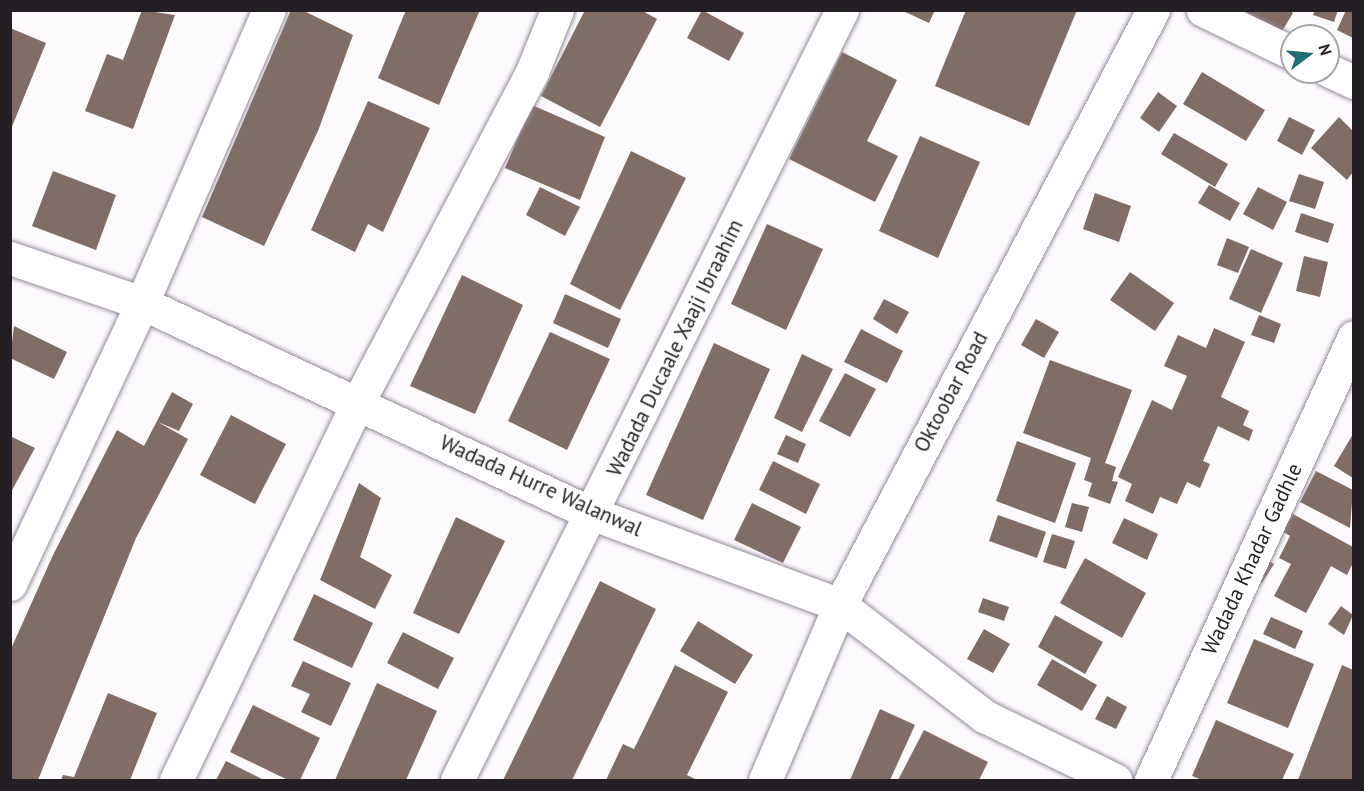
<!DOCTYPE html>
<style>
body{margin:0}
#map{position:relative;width:1364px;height:791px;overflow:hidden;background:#fcfafd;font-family:"PT Sans",sans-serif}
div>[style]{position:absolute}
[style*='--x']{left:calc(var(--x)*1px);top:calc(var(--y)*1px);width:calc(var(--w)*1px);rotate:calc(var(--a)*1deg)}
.building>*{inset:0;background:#806d65}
.roads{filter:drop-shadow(0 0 2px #958a9b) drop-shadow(0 0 2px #958a9b)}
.minor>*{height:33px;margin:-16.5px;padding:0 16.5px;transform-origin:16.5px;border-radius:16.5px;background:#fff}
.tertiary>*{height:33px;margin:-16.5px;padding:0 16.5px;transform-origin:16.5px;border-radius:16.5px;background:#fff}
span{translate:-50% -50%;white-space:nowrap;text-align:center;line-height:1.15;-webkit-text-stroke:4.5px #fff;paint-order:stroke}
.street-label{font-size:21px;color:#231f25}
.frame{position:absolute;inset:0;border:12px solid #231f25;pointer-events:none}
.north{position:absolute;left:1280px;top:24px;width:60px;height:60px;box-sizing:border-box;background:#fff;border:2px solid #a7a5a8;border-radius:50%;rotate:74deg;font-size:16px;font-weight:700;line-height:24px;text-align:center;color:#231f25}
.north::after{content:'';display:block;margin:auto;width:21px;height:27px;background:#216d71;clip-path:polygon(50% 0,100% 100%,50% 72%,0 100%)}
</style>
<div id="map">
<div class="building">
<i style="clip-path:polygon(142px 10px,175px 15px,133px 129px,85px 111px,107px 54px,123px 60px)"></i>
<i style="clip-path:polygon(291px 10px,302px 10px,353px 35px,318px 131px,264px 246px,202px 217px)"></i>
<i style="clip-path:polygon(406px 10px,480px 10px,439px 105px,378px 78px)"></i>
<i style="clip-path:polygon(585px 10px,641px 10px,657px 19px,600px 127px,541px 96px)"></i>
<i style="clip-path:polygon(702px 10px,744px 33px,729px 61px,687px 38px)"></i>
<i style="clip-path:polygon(901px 10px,935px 10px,929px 23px)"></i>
<i style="clip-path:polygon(966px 10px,1077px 10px,1029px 126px,935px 86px)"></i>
<i style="clip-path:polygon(1238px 10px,1288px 10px,1293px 13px,1279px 36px)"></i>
<i style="clip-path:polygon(1315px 10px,1338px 10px,1334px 22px,1313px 15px)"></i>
<i style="clip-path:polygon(1346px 10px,1353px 10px,1353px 38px,1337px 30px)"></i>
<i style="clip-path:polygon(10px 28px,46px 43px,11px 129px,10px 129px)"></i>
<i style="clip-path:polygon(842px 52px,897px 80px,867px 141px,898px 156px,875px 202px,789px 159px)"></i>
<i style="clip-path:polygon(1202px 72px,1265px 110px,1246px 141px,1183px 104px)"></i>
<i style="clip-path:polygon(1158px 92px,1177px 106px,1159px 132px,1140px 118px)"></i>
<i style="clip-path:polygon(368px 101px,430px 128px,383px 232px,368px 224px,355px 252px,311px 230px)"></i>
<i style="clip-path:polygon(532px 105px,605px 137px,580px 200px,505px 168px)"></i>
<i style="clip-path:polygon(1289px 117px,1315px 130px,1302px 155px,1277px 141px)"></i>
<i style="clip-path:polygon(1339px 117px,1353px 131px,1353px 172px,1347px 180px,1311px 148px)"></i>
<i style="clip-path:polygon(1174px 133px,1228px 164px,1215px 187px,1161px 154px)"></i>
<i style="clip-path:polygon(920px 136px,980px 162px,938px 258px,879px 231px)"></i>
<i style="clip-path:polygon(631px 151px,686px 178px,620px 310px,570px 284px)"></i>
<i style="clip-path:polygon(53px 171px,116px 195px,96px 250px,32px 226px)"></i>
<i style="clip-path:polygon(1299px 174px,1324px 182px,1315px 209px,1289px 201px)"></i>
<i style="clip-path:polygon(1209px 185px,1240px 203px,1230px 221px,1198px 203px)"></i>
<i style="clip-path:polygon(540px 187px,580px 207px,565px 236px,526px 215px)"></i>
<i style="clip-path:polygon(1258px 187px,1287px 202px,1273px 230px,1243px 214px)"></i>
<i style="clip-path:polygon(1095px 193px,1131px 206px,1119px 242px,1083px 229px)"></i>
<i style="clip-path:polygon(1301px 213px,1334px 224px,1328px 243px,1295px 232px)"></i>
<i style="clip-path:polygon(767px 224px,823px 249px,786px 330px,731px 304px)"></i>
<i style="clip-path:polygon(1227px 238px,1249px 247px,1238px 273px,1217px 265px)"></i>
<i style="clip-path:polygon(1251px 249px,1283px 263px,1261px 313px,1229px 299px)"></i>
<i style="clip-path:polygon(1304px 256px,1328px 262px,1320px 297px,1296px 291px)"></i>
<i style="clip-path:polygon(1130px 272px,1174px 303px,1155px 331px,1110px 300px)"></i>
<i style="clip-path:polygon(462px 275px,523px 305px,475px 414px,410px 386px)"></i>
<i style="clip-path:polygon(565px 294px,621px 319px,608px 348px,553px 323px)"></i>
<i style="clip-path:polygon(884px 299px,909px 312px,897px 334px,873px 319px)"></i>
<i style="clip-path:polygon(1259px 315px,1281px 324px,1274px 343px,1251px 335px)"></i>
<i style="clip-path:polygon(1036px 319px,1059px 332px,1044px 358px,1021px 345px)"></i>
<i style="clip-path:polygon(14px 326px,67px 352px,54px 379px,10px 358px)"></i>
<i style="clip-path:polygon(1214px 328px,1245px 342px,1221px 397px,1249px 411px,1243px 425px,1253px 430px,1249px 441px,1218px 426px,1203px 461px,1210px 464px,1200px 488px,1187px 482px,1177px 504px,1160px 497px,1153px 514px,1125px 501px,1132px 484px,1118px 477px,1152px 400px,1172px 410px,1187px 376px,1164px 366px,1178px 335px,1206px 348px)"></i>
<i style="clip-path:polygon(861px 329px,903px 351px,887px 383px,844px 362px)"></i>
<i style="clip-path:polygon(550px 332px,610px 359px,567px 450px,508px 421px)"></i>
<i style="clip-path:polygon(714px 343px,770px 369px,703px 520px,646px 495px)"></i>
<i style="clip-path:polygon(802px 354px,833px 369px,802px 432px,774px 418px)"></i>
<i style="clip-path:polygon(1050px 360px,1132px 390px,1105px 463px,1116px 467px,1112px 481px,1118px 482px,1110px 504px,1088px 496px,1092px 483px,1084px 480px,1091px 458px,1023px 433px)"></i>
<i style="clip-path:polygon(845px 373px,876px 389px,850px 437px,819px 421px)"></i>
<i style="clip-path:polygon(172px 392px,193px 404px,179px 431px,158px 422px,188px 439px,136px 538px,38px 780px,10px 780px,10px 651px,53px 555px,117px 430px,144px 446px)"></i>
<i style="clip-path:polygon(231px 415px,286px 444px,255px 504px,200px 475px)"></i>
<i style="clip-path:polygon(1353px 434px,1353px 478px,1334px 466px)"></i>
<i style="clip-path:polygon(786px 435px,806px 444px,798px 463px,777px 454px)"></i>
<i style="clip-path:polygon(10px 436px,35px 448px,10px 494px)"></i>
<i style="clip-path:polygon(1017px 441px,1076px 463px,1055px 523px,996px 501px)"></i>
<i style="clip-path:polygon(773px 461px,820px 484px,806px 514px,759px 490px)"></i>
<i style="clip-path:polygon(1316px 471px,1353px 490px,1350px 528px,1300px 502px)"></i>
<i style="clip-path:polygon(359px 483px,381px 498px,360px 557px,392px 575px,375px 609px,320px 580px)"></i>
<i style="clip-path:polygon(752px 503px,801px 527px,783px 563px,734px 540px)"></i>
<i style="clip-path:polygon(1072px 503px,1089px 507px,1082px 532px,1065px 527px)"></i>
<i style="clip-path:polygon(1282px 508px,1353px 547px,1353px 563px,1347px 575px,1331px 566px,1306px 613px,1274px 596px,1291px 564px,1279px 558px,1290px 536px,1272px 525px)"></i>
<i style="clip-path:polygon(998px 515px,1046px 532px,1037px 558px,989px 541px)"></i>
<i style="clip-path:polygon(456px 517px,505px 541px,459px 634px,413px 613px)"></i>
<i style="clip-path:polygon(1124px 518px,1158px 534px,1147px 560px,1112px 543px)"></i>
<i style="clip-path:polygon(1052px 534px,1075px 541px,1066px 569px,1043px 562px)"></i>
<i style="clip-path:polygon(1257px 554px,1274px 564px,1262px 583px,1246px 575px)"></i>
<i style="clip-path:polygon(1085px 558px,1146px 593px,1122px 638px,1060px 603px)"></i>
<i style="clip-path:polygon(600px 581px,656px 609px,572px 780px,503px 780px)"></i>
<i style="clip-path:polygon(314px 594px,373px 623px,352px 668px,293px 640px)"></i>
<i style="clip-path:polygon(983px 598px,1009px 607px,1004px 621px,978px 612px)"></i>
<i style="clip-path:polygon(1341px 606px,1353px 615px,1344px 635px,1328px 624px)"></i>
<i style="clip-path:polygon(1055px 615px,1103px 642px,1085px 674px,1038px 647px)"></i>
<i style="clip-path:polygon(1271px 617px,1303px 631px,1295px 649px,1263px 634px)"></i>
<i style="clip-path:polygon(698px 621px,753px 655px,735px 684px,680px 651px)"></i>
<i style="clip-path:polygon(984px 629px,1010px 644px,993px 673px,967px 659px)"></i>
<i style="clip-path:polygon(403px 632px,454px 658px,438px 689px,387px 663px)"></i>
<i style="clip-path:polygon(1254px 639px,1314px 664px,1288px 728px,1227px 703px)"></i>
<i style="clip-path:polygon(1052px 659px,1097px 685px,1082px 711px,1037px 685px)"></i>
<i style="clip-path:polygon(303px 661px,351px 683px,331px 726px,301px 712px,310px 694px,291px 686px)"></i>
<i style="clip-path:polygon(675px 665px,728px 692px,687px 775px,697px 780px,606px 780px,623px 744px,634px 749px)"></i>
<i style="clip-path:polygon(1342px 665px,1353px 670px,1353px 780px,1298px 780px)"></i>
<i style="clip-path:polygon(377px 683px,437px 711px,406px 780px,335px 780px)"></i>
<i style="clip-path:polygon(108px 693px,157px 713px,130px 780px,61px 780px,63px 775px,74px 777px)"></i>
<i style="clip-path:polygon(1107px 696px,1127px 707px,1116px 729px,1095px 719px)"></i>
<i style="clip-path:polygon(253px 705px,320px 738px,300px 780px,288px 780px,230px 752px)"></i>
<i style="clip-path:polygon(880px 709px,915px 725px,890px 780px,850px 780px)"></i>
<i style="clip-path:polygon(1216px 720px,1294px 754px,1282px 780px,1202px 780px,1192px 776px)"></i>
<i style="clip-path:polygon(924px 730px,988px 762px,979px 780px,898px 780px)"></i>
<i style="clip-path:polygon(226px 761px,264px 780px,216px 780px)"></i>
</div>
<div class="roads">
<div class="minor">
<i style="--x:1203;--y:10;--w:99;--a:25.8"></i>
<i style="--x:1328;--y:70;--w:29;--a:25"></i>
<i style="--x:10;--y:258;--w:139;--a:18.8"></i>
<i style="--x:142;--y:303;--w:498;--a:25.1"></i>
<i style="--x:593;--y:514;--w:263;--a:20.2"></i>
<i style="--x:840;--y:605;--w:182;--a:37.6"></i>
<i style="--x:984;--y:716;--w:146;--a:26"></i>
<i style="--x:10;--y:584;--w:310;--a:-64.8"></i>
<i style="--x:142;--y:303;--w:319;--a:-66.6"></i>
<i style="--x:176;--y:780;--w:420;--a:-64.3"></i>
<i style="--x:358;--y:402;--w:373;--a:-62.2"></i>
<i style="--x:532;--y:72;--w:67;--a:-68"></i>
<i style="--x:457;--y:780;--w:861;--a:-63.43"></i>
<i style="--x:1151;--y:780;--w:487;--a:-65.4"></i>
</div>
<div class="tertiary">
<i style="--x:765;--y:780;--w:190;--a:-66.8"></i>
<i style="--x:840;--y:605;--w:672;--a:-62.25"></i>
</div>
</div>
<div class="street-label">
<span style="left:675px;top:348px;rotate:-64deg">Wadada Ducaale Xaaji Ibraahim</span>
<span style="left:951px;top:392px;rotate:-62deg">Oktoobar Road</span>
<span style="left:541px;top:486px;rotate:24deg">Wadada Hurre Walanwal</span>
<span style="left:1252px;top:559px;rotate:-65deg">Wadada Khadar Gadhle</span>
</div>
<div class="frame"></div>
<div class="north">N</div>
</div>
